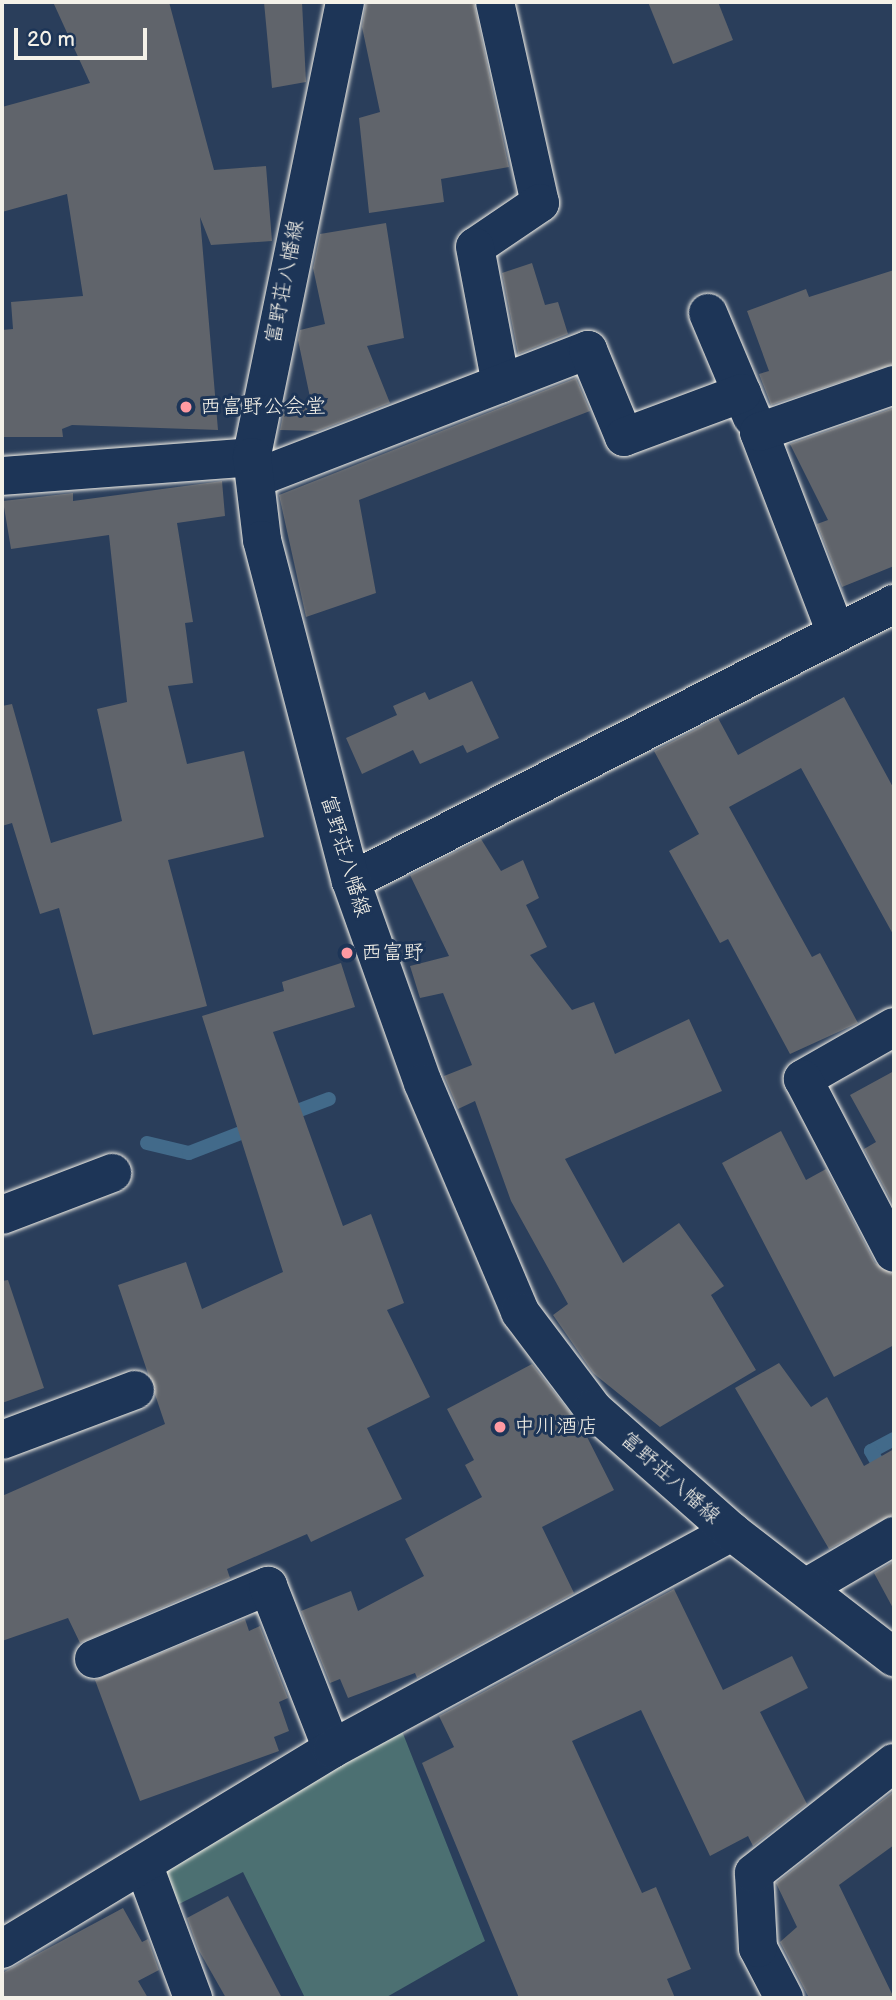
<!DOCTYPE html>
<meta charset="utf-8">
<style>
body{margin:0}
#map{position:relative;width:896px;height:2000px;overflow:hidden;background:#2a3e5b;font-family:"Balsamiq Sans","Klee One",sans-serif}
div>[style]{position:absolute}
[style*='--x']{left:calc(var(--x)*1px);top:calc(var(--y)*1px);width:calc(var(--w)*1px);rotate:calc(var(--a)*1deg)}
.green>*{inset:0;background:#4c7072}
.stream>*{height:14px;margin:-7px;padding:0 7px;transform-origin:7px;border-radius:7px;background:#426a8a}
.building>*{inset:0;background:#60646b}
.roads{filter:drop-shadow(0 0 2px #f4f1e8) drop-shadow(0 0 2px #f4f1e8)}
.minor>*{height:38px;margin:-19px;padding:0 19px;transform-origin:19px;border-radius:19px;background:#1d3557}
.secondary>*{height:38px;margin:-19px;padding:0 19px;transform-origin:19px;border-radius:19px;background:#1d3557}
.dots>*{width:19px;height:19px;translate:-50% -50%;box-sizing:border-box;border:4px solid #1d3557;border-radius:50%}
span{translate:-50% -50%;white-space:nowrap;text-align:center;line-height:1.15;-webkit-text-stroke:6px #1d3557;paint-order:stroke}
.street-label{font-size:21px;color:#f4f1e8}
.poi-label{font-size:21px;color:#f4f1e8}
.left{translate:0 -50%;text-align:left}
.frame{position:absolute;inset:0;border:4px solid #f4f1e8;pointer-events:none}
.scale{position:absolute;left:14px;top:28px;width:133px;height:32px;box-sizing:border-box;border:4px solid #f4f1e8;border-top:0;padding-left:9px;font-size:21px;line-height:24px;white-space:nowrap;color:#f4f1e8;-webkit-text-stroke:5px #1d3557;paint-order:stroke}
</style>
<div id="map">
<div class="green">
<i style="clip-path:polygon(400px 1726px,485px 1941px,385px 1998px,305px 1998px,243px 1872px,171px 1908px,154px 1877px)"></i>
</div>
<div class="stream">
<i style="--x:284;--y:1116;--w:48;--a:-20.7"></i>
<i style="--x:147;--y:1143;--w:43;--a:13.4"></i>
<i style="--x:189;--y:1153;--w:72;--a:-21.2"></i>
<i style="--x:894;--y:1439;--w:26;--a:152"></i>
<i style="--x:871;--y:1451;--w:48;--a:61.3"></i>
</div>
<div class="building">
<i style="clip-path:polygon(53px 2px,169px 2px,214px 170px,266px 166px,272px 241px,211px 245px,200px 217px,218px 430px,72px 425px,62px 429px,63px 437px,2px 437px,2px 330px,13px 329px,11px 302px,83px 296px,67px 194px,2px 212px,2px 107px,90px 83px)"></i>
<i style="clip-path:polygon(264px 2px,302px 2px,306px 82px,272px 88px)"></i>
<i style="clip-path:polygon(366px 2px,474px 2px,509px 167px,441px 179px,444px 202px,369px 213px,359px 118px,380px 112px,362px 27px)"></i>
<i style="clip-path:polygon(648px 2px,718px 2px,733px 40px,673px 64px)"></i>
<i style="clip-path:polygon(386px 223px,404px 338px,367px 346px,390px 403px,318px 431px,280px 430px,283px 414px,311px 402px,298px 340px,300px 330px,325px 324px,313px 268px,320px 234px)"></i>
<i style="clip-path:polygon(532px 263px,545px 305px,558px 302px,568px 334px,518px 354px,502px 273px)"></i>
<i style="clip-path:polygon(894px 270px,894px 364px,771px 405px,759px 374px,769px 371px,747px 311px,806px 289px,809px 297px)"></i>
<i style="clip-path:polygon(576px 378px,590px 411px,359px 500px,376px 593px,306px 617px,279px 495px)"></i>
<i style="clip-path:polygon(894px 408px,894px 566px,842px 587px,817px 524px,828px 520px,790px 444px)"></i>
<i style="clip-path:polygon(222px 481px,225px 516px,177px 523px,193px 622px,185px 623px,193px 683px,168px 686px,187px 764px,244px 751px,264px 837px,168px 860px,207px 1006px,93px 1035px,59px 908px,40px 914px,12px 823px,2px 826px,2px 706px,12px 704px,51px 843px,122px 821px,97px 709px,127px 702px,109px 535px,11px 549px,3px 501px,73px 493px,73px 501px)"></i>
<i style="clip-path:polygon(472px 681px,499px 738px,467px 753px,463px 745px,420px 764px,413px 750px,362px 774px,346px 738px,397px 715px,393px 706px,425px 692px,429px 700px)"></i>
<i style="clip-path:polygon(844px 697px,894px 789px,894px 936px,801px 768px,729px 807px,812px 957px,820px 953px,858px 1023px,790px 1054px,728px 939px,720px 943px,669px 851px,699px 834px,654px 751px,718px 718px,738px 755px)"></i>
<i style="clip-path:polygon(481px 839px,501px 871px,523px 860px,539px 898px,526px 905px,547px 947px,530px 955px,572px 1010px,594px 1002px,615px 1054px,689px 1019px,722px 1091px,565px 1159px,623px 1263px,679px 1223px,724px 1286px,711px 1295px,756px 1370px,660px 1427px,593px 1373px,553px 1315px,568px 1304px,511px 1201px,475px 1101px,458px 1109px,444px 1076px,472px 1065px,443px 993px,420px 998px,410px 966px,449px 956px,410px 875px)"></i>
<i style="clip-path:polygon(341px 963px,355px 1007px,273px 1032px,343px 1226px,371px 1214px,404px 1303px,387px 1310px,430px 1397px,367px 1428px,402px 1499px,311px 1542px,307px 1534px,227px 1569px,230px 1578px,80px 1643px,68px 1618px,2px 1641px,2px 1496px,165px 1424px,118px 1285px,186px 1262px,202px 1309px,283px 1272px,202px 1016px,284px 991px,282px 982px)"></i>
<i style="clip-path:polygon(894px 1071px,894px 1206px,864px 1149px,876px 1142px,850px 1095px)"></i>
<i style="clip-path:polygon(781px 1131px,806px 1180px,826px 1169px,875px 1263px,894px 1275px,894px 1345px,834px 1377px,722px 1163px)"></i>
<i style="clip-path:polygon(8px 1280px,44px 1388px,2px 1403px,2px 1281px)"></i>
<i style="clip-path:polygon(779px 1363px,811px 1407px,827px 1397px,864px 1466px,894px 1449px,894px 1514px,829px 1549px,735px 1388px)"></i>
<i style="clip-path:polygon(532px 1364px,583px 1429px,614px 1490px,542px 1527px,574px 1593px,417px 1678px,415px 1673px,348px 1698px,340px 1679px,330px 1683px,301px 1611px,351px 1591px,358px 1611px,424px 1576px,405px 1539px,482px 1497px,465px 1465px,474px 1460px,447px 1409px)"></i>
<i style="clip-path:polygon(894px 1561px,894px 1610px,874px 1573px)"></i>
<i style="clip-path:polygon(674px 1589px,723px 1690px,792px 1656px,808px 1688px,760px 1712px,807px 1804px,753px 1846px,748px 1836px,710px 1856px,641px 1710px,572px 1741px,642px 1893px,656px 1887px,691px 1969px,667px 1979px,675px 1998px,519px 1998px,422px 1763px,454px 1747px,439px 1716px)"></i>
<i style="clip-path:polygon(245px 1619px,249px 1631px,260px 1626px,288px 1698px,279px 1702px,289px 1731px,274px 1737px,279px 1751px,140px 1801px,95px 1680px)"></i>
<i style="clip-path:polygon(894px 1791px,894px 1845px,839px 1885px,894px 1998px,809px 1998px,780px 1942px,797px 1927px,776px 1883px)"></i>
<i style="clip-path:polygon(228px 1896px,282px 1998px,226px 1998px,198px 1949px,187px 1918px)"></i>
<i style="clip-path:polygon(123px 1908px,142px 1942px,148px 1939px,159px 1970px,138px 1981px,148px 1998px,2px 1998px,2px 1973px)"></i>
</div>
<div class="roads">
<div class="minor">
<i style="--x:495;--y:2;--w:206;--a:77.4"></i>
<i style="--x:540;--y:203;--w:78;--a:145.9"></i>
<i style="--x:475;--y:247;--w:139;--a:79.3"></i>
<i style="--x:708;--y:313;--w:113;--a:67.1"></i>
<i style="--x:269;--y:473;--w:342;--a:-21.1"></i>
<i style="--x:588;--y:350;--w:94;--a:67.5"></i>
<i style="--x:624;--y:437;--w:126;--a:-20.4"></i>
<i style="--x:2;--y:476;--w:251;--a:-4.3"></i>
<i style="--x:836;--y:633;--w:215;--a:-111"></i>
<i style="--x:759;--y:432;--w:143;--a:-19.2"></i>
<i style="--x:351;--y:881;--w:610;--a:-27.03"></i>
<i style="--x:894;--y:1027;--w:105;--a:150.3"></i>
<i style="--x:803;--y:1079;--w:196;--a:62.4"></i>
<i style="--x:2;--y:1215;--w:118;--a:-20.9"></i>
<i style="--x:2;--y:1440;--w:142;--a:-20.6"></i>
<i style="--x:807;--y:1587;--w:101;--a:-30.4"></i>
<i style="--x:94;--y:1659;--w:189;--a:-22.8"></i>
<i style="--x:268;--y:1586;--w:175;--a:68.6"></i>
<i style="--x:144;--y:1866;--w:141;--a:69.6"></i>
<i style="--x:2;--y:1949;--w:386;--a:-31.2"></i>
<i style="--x:332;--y:1749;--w:455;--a:-28.5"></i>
<i style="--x:784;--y:1998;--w:56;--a:-117.5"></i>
<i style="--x:758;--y:1948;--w:75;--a:-93.1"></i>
<i style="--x:754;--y:1873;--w:178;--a:-38.2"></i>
</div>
<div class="secondary">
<i style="--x:345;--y:2;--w:464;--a:101.6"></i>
<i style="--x:252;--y:457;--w:84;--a:83.1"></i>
<i style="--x:262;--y:540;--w:352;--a:75.4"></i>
<i style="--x:351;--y:881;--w:214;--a:70.4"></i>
<i style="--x:423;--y:1083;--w:249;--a:67"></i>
<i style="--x:520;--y:1312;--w:121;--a:53"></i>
<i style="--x:593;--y:1409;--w:186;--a:41.5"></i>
<i style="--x:732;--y:1532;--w:205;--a:37.7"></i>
</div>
</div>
<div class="dots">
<i style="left:186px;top:407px;background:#ff9aa2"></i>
<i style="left:347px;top:953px;background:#ff9aa2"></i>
<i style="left:500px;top:1427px;background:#ff9aa2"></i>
</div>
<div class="street-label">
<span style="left:285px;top:282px;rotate:-79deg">富野荘八幡線</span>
<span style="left:345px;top:856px;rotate:73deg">富野荘八幡線</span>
<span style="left:670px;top:1478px;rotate:42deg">富野荘八幡線</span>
</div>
<div class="poi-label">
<span class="left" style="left:200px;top:407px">西富野公会堂</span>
<span class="left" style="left:361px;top:953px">西富野</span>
<span class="left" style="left:514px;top:1427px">中川酒店</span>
</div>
<div class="frame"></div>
<div class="scale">20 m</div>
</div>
